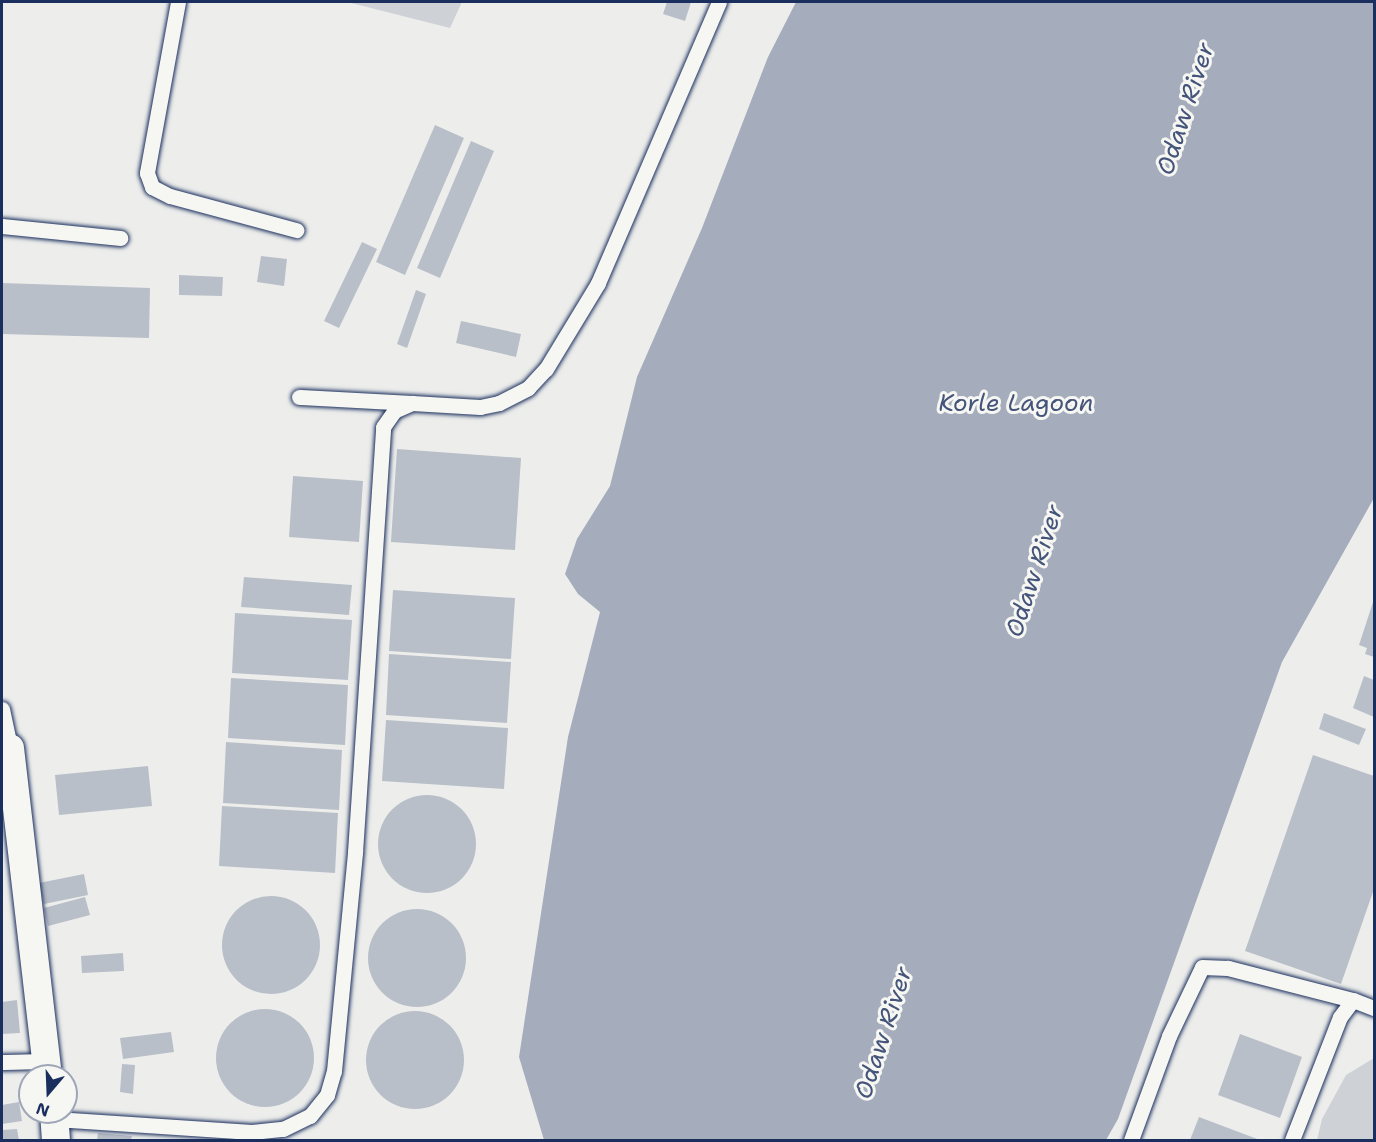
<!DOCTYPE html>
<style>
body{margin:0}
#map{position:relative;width:1376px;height:1142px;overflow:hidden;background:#edeeec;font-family:"Shantell Sans",sans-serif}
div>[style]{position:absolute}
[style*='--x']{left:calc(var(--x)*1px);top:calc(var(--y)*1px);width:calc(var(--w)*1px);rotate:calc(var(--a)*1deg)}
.green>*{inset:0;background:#ced2d7}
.water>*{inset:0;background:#a5acbc}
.building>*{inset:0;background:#b9bfc8}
.round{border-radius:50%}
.roads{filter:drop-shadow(0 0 2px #1b2f5e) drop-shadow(0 0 2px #1b2f5e)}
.service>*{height:15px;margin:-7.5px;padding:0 7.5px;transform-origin:7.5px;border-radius:7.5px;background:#f6f6f2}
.minor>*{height:28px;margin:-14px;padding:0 14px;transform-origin:14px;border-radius:14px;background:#f6f6f2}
span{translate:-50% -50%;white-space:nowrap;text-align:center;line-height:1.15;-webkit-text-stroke:6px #f6f6f2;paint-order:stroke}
.water-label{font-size:24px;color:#44547a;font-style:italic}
.frame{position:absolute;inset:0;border:3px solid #1b2f5e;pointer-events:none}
.north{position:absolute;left:18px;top:1064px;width:60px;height:60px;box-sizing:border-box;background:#f6f6f2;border:2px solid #9ea6b7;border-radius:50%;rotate:199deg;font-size:16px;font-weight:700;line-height:24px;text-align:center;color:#1b2f5e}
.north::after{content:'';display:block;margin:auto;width:21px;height:27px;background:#1b2f5e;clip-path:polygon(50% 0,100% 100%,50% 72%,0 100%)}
</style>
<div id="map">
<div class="green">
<i style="clip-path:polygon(347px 2px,462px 2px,450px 28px)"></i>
<i style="clip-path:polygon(1374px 1058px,1374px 1140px,1317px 1140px,1322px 1119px,1346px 1075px)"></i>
</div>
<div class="water">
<i style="clip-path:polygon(796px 2px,1374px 2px,1374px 498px,1282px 662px,1118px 1119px,1106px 1140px,544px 1140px,519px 1057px,568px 737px,600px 612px,578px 594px,565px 574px,577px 539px,610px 486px,637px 377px,702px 228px,768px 57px)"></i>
</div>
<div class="building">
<i style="clip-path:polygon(667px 2px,691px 2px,685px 21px,663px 14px)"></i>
<i style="clip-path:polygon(435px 125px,464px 138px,405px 275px,376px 262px)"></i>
<i style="clip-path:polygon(471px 141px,494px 151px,440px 278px,417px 268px)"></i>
<i style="clip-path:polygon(362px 242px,377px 249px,339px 328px,324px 321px)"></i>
<i style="clip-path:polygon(261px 256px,287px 259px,284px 286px,257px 282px)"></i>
<i style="clip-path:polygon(179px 275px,223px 277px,222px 296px,179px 295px)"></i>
<i style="clip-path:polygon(2px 283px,150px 288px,149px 338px,2px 334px)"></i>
<i style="clip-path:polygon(416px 290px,426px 294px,407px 348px,397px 344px)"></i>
<i style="clip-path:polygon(461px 321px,521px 334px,516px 357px,456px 343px)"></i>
<i style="clip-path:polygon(397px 449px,521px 458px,515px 550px,391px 542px)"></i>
<i style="clip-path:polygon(293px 476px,363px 481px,359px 542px,289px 537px)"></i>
<i style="clip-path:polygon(244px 577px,352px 585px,349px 615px,241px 607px)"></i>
<i style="clip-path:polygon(393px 590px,515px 598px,511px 659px,389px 651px)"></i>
<i style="clip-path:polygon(1374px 599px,1374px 657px,1365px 654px,1367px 648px,1359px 645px)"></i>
<i style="clip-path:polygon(235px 613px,352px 620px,348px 680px,232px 673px)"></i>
<i style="clip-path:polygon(389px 654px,511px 662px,507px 723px,386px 715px)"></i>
<i style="clip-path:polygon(1364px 676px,1374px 680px,1374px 717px,1353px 708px)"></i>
<i style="clip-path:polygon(231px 678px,348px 685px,345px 745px,228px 738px)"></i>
<i style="clip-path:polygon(1324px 713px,1366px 729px,1359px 745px,1319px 729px)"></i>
<i style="clip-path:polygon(386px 720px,508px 728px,504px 789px,382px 781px)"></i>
<i style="clip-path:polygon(226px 742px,342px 750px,339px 810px,223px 803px)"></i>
<i style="clip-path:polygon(1313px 755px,1374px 776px,1374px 889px,1341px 984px,1245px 951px)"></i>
<i style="clip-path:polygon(148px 766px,152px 806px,59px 815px,55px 775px)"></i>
<i class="round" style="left:378px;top:795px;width:98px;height:98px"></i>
<i style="clip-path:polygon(222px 806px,338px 813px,335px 873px,219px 866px)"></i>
<i style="clip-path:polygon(84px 874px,88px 895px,44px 904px,39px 883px)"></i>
<i class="round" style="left:222px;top:896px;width:98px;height:98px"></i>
<i style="clip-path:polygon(85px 897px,90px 915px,48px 926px,44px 908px)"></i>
<i class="round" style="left:368px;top:909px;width:98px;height:98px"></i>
<i style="clip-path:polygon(123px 953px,124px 971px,82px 973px,81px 956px)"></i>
<i style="clip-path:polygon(17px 1000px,20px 1033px,2px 1034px,2px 1002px)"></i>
<i class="round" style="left:216px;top:1009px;width:98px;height:98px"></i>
<i class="round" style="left:366px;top:1011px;width:98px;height:98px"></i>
<i style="clip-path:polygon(171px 1032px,174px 1052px,123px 1059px,120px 1038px)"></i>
<i style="clip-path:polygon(1240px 1034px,1302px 1057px,1280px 1118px,1218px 1095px)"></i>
<i style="clip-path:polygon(122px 1064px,135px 1065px,133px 1094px,120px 1092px)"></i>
<i style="clip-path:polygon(19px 1102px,22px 1121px,2px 1124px,2px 1105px)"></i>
<i style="clip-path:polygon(1199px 1117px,1260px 1140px,1190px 1140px)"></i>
<i style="clip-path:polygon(17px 1129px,19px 1140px,2px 1140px,2px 1130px)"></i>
<i style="clip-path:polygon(98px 1133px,132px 1136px,131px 1140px,97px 1140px)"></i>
</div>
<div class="roads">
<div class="service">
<i style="--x:178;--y:2;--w:174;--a:100.3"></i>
<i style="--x:147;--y:173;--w:15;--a:70"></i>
<i style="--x:152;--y:187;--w:20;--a:27"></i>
<i style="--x:170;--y:196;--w:131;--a:15.1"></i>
<i style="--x:2;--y:226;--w:119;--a:5.8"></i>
<i style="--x:299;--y:397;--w:110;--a:3.1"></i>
<i style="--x:2;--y:709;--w:40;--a:78"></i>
<i style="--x:2;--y:1062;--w:44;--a:-1.3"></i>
<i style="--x:55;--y:1119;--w:197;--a:3.8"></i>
<i style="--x:252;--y:1132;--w:31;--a:-6"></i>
<i style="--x:283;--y:1129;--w:30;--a:-26"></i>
<i style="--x:310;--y:1116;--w:27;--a:-51"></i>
<i style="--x:327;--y:1095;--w:25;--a:-74"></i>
<i style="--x:334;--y:1071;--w:220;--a:-84.5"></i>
<i style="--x:355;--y:852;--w:426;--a:-86.2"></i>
<i style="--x:383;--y:427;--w:19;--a:-55"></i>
<i style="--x:394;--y:411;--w:20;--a:-24"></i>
<i style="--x:412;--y:403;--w:68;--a:3.4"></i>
<i style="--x:480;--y:407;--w:19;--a:-12"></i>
<i style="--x:499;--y:403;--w:33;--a:-27"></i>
<i style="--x:528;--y:388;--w:26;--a:-47"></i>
<i style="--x:546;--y:369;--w:100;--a:-58.8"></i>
<i style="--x:598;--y:283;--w:306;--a:-66.7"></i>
<i style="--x:1131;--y:1140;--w:111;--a:-69.9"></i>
<i style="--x:1169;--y:1036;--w:76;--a:-64.4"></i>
<i style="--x:1202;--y:967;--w:26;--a:2"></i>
<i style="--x:1228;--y:968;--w:129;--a:14.4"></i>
<i style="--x:1292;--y:1140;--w:132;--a:-68.7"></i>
<i style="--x:1340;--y:1017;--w:21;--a:-53"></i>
<i style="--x:1353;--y:1000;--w:22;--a:21"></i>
</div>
<div class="minor">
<i style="--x:10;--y:748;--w:330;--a:83.4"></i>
<i style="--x:54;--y:1112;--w:28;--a:86"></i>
</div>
</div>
<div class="water-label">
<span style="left:1186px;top:109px;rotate:-72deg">Odaw River</span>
<span style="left:1016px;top:404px">Korle Lagoon</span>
<span style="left:1035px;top:571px;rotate:-72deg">Odaw River</span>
<span style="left:884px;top:1033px;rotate:-72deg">Odaw River</span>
</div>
<div class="frame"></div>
<div class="north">N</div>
</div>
